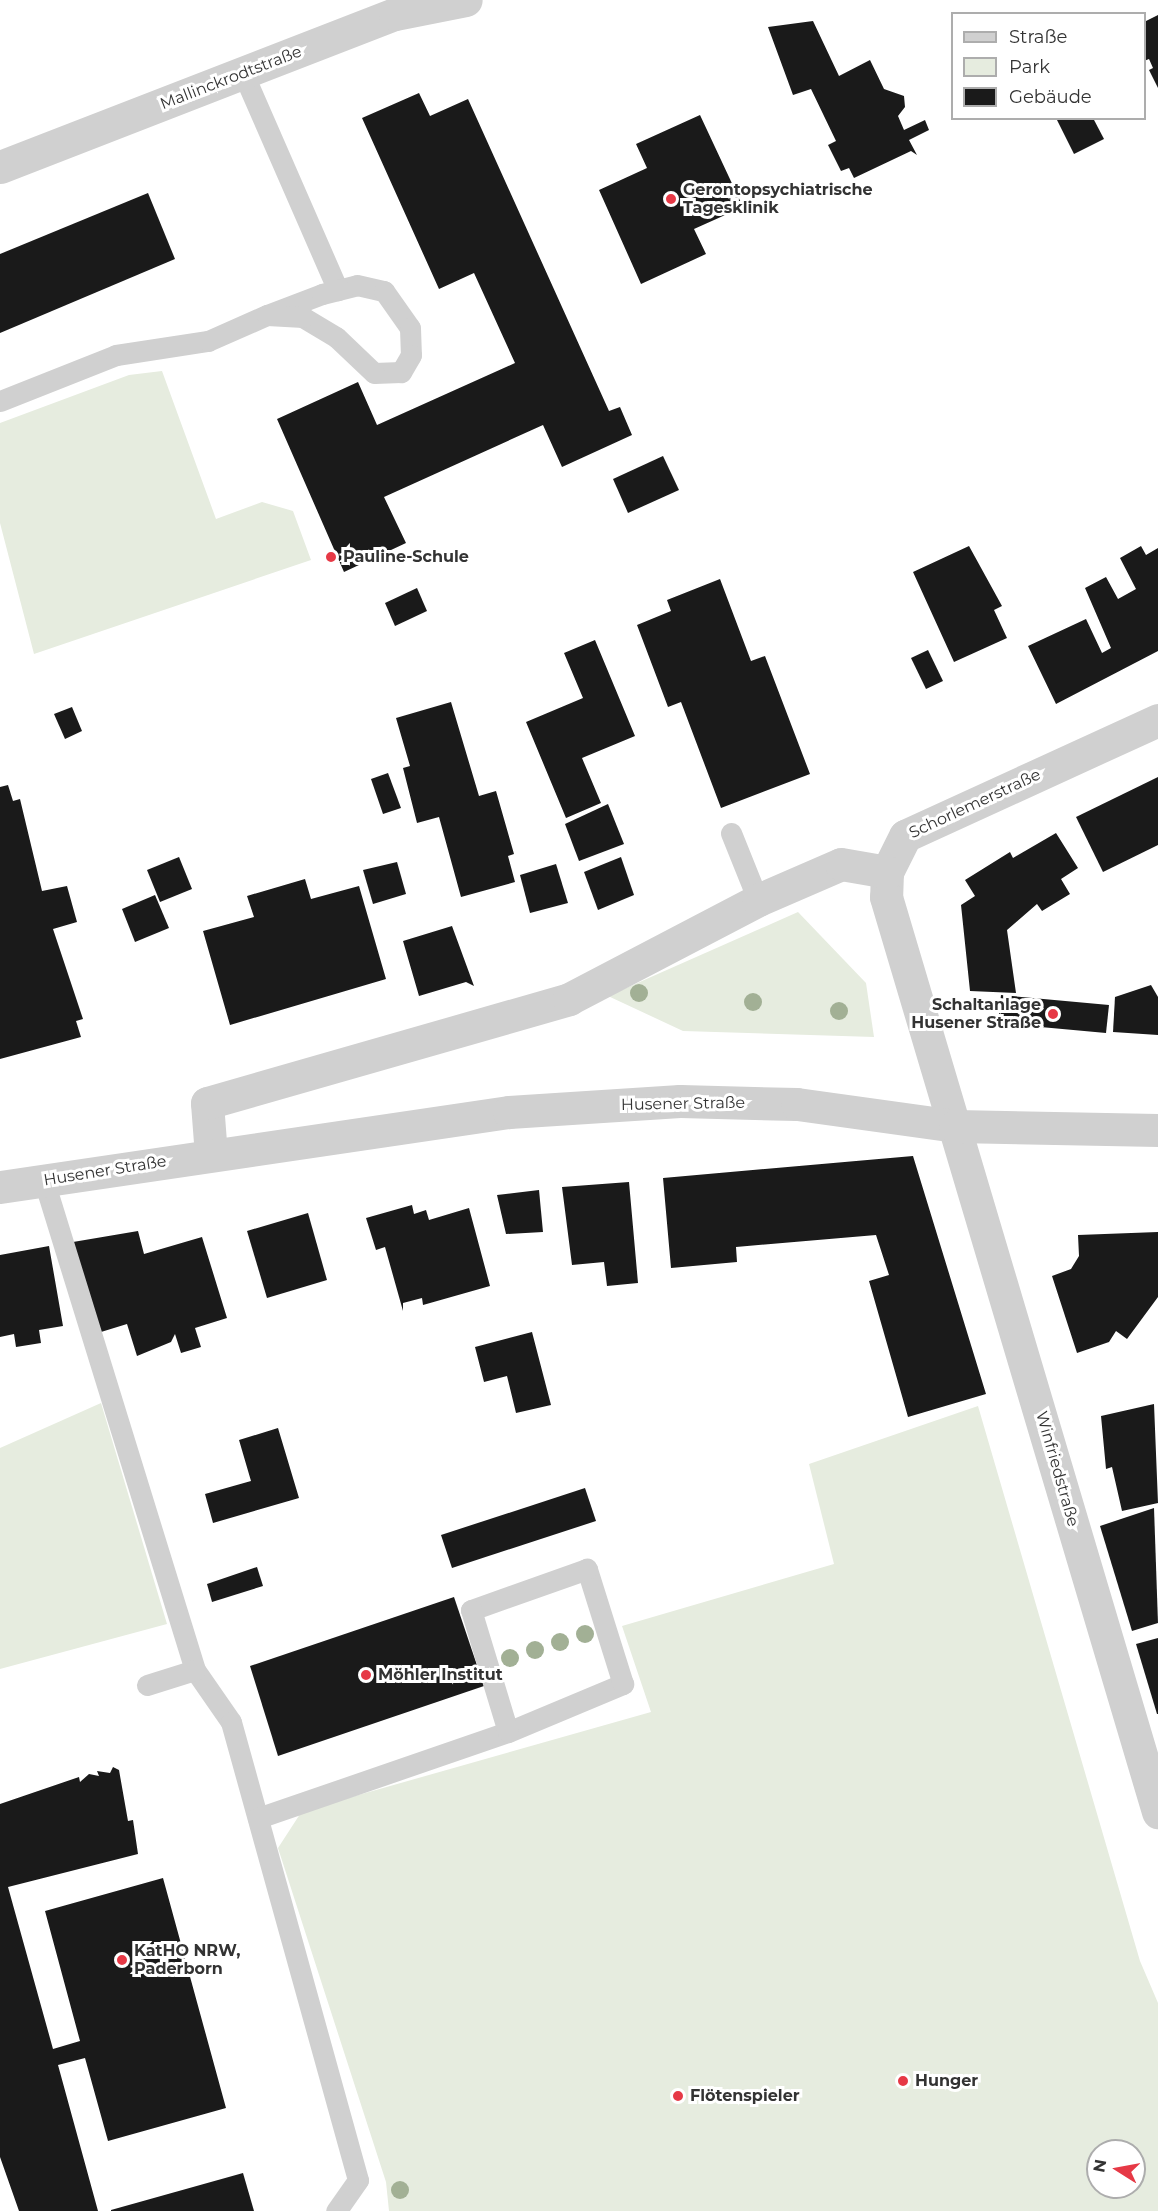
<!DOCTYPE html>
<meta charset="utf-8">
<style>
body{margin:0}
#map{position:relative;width:1158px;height:2211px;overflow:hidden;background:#fff;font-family:Montserrat,sans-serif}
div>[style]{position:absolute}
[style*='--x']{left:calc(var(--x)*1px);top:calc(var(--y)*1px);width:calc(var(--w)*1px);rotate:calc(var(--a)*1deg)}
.green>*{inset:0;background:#e6ecdf}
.building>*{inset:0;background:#1a1a1a}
.lane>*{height:21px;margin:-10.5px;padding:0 10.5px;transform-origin:10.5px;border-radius:10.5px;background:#d0d0d0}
.street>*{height:33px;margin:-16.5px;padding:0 16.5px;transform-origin:16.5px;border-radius:16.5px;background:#d0d0d0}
.trees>*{width:18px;height:18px;margin:-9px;border-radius:50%;background:#a2b095}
.dots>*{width:16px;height:16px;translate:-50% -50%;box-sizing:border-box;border:3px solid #fff;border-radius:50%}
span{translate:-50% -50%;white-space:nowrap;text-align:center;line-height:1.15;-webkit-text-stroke:6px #fff;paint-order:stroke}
.street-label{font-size:16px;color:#333}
.poi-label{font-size:16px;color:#333;font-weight:700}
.left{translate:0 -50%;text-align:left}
.right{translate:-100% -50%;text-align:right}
.legend{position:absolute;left:951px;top:12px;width:195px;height:108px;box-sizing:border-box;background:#fff;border:2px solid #adadad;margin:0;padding:8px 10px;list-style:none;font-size:18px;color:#333}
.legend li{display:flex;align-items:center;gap:12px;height:30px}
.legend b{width:30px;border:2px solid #adadad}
.north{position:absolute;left:1086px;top:2139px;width:60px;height:60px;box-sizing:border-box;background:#fff;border:2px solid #adadad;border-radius:50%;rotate:281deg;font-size:16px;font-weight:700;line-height:24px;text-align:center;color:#333}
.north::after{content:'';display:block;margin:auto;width:21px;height:27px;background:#e63946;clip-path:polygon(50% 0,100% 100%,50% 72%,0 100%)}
</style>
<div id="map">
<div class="green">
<i style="clip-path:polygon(162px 371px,216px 519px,262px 502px,293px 511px,311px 560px,34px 654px,0 523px,0 423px,129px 375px)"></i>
<i style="clip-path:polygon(798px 912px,866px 983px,874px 1037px,683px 1031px,608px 996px)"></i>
<i style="clip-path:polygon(101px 1403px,167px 1624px,0 1669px,0 1448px)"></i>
<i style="clip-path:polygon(evenodd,978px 1406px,1140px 1961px,1158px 2003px,1158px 2211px,389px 2211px,386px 2182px,278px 1848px,302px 1811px,651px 1712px,622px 1626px,834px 1564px,809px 1464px,978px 1406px,1098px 2151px,1134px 2151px,1134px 2187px,1098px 2187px,1098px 2151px)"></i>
</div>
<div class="building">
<i style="clip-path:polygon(1158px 15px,1158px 88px,1149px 70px,1153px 68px,1149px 59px,1144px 61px,1144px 22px)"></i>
<i style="clip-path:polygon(813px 21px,839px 76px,870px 60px,884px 89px,904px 96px,905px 107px,898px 116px,904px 130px,925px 120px,929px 130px,909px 140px,917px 155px,911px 151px,854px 178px,849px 168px,841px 171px,828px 145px,836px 141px,811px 89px,793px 95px,768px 27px)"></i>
<i style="clip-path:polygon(419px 93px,430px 116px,468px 99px,609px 411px,620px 407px,632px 435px,562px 467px,543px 425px,384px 497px,406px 543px,344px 572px,277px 419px,358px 382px,377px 425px,515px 363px,474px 273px,439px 289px,362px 118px)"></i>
<i style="clip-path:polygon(700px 115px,743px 207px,694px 229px,706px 254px,641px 284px,599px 190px,647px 168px,636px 144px)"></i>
<i style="clip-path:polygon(1056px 118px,1093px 118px,1104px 139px,1074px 154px)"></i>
<i style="clip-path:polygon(148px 193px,175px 259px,0 333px,0 254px)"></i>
<i style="clip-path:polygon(663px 456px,679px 490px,628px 513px,613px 479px)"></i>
<i style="clip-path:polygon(969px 546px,1002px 606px,994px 610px,1007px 638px,954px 662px,913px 572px)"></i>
<i style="clip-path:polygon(1141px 546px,1146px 555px,1158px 548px,1158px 651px,1056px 704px,1028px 646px,1086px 619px,1102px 653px,1111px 648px,1085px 588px,1106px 577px,1118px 599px,1136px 589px,1120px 558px)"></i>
<i style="clip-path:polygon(720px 579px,751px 661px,765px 656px,810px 774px,721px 808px,681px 702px,668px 707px,637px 625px,671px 611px,667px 600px)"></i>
<i style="clip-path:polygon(417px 588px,427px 611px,395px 626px,385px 603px)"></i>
<i style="clip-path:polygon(595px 640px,635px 736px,582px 758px,601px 803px,566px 818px,526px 722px,583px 698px,564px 653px)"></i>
<i style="clip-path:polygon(928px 650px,943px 681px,926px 689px,911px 658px)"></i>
<i style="clip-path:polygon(451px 702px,479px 796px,496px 791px,514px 854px,508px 856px,515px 882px,461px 897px,439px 817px,417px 823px,403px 768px,410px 766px,396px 718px)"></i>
<i style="clip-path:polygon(72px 707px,82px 731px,65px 739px,54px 714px)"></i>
<i style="clip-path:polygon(388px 773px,401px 808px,383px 814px,371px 779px)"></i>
<i style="clip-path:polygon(1158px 777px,1158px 845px,1103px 872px,1076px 817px)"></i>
<i style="clip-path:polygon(8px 785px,13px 801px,20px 799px,42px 891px,67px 886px,77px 922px,53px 929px,83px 1019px,76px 1021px,81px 1037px,0 1059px,0 787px)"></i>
<i style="clip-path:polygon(608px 804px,624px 844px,579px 861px,565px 824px)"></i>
<i style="clip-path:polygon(1056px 833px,1078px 868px,1061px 879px,1070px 894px,1042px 911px,1037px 904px,1007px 930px,1016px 993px,970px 991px,961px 905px,975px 896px,965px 880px,1010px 852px,1013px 858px)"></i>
<i style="clip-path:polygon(179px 857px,192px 889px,160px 902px,147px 870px)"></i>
<i style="clip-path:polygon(621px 857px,634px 895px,598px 910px,584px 872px)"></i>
<i style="clip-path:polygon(397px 862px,406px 894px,373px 904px,363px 870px)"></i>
<i style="clip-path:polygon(556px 864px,568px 903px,530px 913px,520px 875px)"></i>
<i style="clip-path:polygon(305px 879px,311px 899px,359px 886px,386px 979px,230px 1025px,203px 931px,254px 917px,247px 896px)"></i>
<i style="clip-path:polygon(155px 895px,169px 928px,135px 942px,122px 909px)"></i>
<i style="clip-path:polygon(452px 926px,474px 986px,466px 982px,419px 996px,403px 941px)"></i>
<i style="clip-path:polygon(1151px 985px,1158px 997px,1158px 1035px,1113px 1032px,1115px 997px)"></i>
<i style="clip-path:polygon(1001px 995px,1109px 1005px,1106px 1033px,998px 1023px)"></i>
<i style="clip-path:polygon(913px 1156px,986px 1394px,908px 1417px,869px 1281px,889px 1275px,876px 1235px,736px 1247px,737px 1262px,671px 1268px,663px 1178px)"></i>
<i style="clip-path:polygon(629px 1182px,638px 1283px,607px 1286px,604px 1262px,572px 1265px,562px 1187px)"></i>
<i style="clip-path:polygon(539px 1190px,543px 1232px,506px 1234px,497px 1195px)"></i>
<i style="clip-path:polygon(412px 1205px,414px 1214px,426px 1210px,429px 1220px,469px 1208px,490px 1286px,423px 1305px,422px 1298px,403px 1303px,403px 1311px,385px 1247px,376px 1250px,366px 1218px)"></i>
<i style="clip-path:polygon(308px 1213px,327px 1280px,267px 1298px,247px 1231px)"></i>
<i style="clip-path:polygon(138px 1231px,144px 1254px,202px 1237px,227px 1318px,195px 1328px,201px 1347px,181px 1353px,175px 1334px,171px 1342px,137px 1356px,127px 1324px,101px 1332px,73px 1242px)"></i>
<i style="clip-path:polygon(1158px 1232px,1158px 1297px,1127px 1339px,1116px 1331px,1109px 1342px,1077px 1353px,1052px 1276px,1071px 1269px,1079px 1256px,1078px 1235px)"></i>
<i style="clip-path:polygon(49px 1246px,63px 1326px,39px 1330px,41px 1343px,16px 1347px,14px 1334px,0 1337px,0 1255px)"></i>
<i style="clip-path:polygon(532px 1332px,551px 1405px,516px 1413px,507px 1376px,484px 1382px,475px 1347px)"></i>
<i style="clip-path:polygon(1154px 1404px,1158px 1503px,1122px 1511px,1112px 1467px,1106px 1469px,1101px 1416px)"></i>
<i style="clip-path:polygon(278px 1428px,299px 1498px,213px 1523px,205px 1494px,251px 1481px,239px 1440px)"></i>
<i style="clip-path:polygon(585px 1488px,596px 1521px,452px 1568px,441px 1535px)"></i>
<i style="clip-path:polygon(1154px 1508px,1158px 1623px,1132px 1631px,1100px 1526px)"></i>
<i style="clip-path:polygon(257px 1567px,263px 1586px,212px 1602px,207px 1584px)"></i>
<i style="clip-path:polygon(454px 1597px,484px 1686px,278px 1756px,250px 1666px)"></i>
<i style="clip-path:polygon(1158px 1638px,1158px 1714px,1157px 1714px,1136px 1644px)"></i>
<i style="clip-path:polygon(113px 1767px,119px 1770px,128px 1821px,133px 1820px,138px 1854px,8px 1887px,53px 2049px,80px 2041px,45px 1911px,163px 1878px,226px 2108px,108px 2141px,85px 2058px,58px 2065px,98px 2211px,19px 2211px,0 2157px,0 1804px,79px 1777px,80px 1782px,89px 1774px,99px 1776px,97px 1771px,110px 1773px)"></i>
<i style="clip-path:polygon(243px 2173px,254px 2211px,111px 2211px,111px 2210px)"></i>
</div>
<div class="lane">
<i style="--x:243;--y:73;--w:237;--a:66.4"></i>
<i style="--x:0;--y:401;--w:125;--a:-21.6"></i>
<i style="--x:116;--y:355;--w:93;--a:-8.7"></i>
<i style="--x:208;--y:341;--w:64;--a:-23.8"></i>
<i style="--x:267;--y:315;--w:59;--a:-20.9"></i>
<i style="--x:322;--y:294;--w:36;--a:-14"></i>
<i style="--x:357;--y:285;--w:28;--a:13"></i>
<i style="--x:384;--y:291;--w:45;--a:54.9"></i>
<i style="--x:410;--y:328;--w:27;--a:88"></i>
<i style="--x:411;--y:355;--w:20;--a:120"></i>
<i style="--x:401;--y:372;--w:27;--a:178"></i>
<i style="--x:374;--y:373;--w:52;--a:-136.5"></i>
<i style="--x:336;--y:337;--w:39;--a:-149"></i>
<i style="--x:303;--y:317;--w:36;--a:-177"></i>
<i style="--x:731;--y:833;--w:72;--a:68.1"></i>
<i style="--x:44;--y:1181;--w:512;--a:72.84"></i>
<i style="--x:195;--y:1670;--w:63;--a:55.3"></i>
<i style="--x:231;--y:1722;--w:475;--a:74.5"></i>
<i style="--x:358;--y:2180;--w:38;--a:125"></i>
<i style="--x:147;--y:1685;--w:50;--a:-17.4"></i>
<i style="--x:258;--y:1818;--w:264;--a:-19"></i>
<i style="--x:508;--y:1732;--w:125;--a:-22.7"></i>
<i style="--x:623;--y:1684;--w:121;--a:-107.4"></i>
<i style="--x:587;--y:1569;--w:123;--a:160.5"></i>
<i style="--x:471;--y:1610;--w:127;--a:73.1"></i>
</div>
<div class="street">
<i style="--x:0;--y:167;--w:424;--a:-21.2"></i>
<i style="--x:395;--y:14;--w:72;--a:-11.2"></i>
<i style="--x:1158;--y:720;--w:278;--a:155.4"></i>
<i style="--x:905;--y:836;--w:40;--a:116.6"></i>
<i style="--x:887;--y:872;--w:25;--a:92"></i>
<i style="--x:886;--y:897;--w:955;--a:73.44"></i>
<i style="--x:211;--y:1155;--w:52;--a:-94.4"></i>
<i style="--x:207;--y:1103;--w:377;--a:-16"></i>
<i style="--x:569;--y:999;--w:213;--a:-27.6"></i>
<i style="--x:758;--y:900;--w:90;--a:-23.4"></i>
<i style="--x:841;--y:864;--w:47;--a:9.9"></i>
<i style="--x:0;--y:1187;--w:514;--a:-8.38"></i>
<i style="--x:509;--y:1112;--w:171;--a:-3.7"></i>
<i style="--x:680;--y:1101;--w:117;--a:1.5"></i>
<i style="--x:797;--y:1104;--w:160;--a:7.9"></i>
<i style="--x:955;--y:1126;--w:203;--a:1.1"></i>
</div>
<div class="trees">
<i style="left:639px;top:993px"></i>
<i style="left:753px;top:1002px"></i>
<i style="left:839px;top:1011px"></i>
<i style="left:585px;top:1634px"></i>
<i style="left:560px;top:1642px"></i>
<i style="left:535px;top:1650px"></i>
<i style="left:510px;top:1658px"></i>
<i style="left:400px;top:2190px"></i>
</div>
<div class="dots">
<i style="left:671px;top:199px;background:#e63946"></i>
<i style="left:331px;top:557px;background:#e63946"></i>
<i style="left:1053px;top:1014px;background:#e63946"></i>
<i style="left:366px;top:1675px;background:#e63946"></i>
<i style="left:122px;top:1960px;background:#e63946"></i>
<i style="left:903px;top:2081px;background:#e63946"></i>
<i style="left:678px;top:2096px;background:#e63946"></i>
</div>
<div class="street-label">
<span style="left:231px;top:78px;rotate:-21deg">Mallinckrodtstraße</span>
<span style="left:975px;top:804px;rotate:-25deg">Schorlemerstraße</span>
<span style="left:683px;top:1104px;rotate:-1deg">Husener Straße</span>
<span style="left:105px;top:1171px;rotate:-9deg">Husener Straße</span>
<span style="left:1057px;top:1469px;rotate:74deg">Winfriedstraße</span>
</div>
<div class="poi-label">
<span class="left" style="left:683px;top:199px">Gerontopsychiatrische<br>Tagesklinik</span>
<span class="left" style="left:343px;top:557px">Pauline-Schule</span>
<span class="right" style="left:1041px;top:1014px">Schaltanlage<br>Husener Straße</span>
<span class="left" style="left:378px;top:1675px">Möhler Institut</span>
<span class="left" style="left:134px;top:1960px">KatHO NRW,<br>Paderborn</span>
<span class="left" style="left:915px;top:2081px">Hunger</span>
<span class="left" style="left:690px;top:2096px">Flötenspieler</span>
</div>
<ul class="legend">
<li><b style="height:8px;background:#d0d0d0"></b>Straße</li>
<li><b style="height:16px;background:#e6ecdf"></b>Park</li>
<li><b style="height:16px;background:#1a1a1a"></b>Gebäude</li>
</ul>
<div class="north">N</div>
</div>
